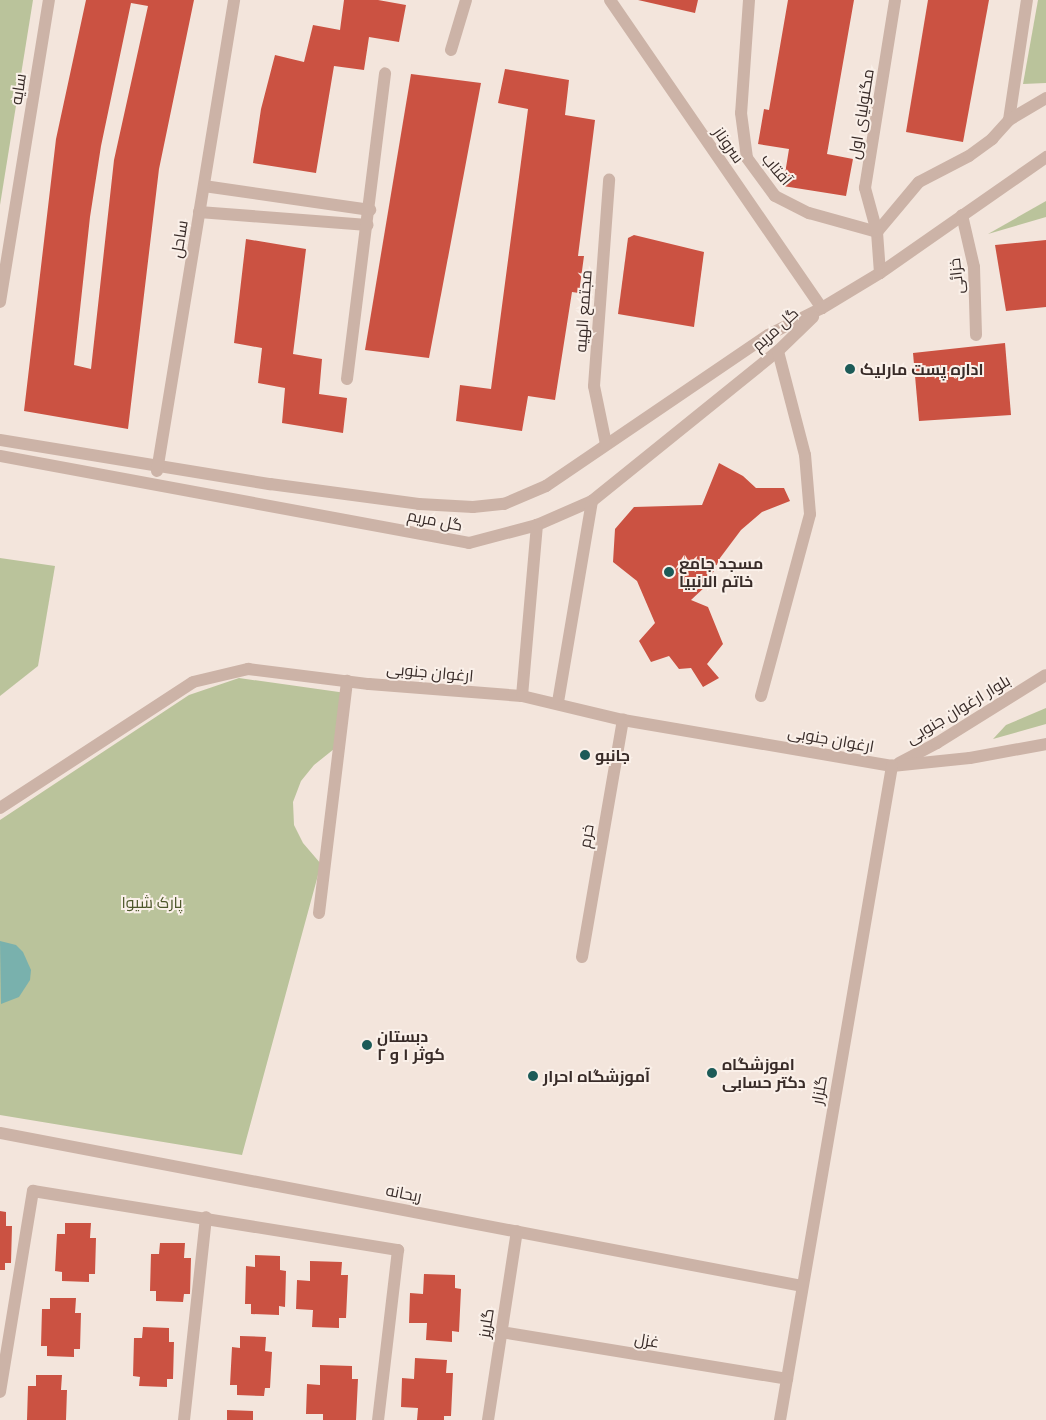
<!DOCTYPE html>
<meta charset="utf-8">
<style>
body{margin:0}
#map{position:relative;width:1046px;height:1420px;overflow:hidden;background:#f3e5dc;font-family:"Golos Text",Cairo,sans-serif}
div>[style]{position:absolute}
[style*='--x']{left:calc(var(--x)*1px);top:calc(var(--y)*1px);width:calc(var(--w)*1px);rotate:calc(var(--a)*1deg)}
.green>*{inset:0;background:#bac39b}
.water>*{inset:0;background:#79b1ad}
.building>*{inset:0;background:#cb5242}
.minor>*{height:12px;margin:-6px;padding:0 6px;transform-origin:6px;border-radius:6px;background:#ccb3a7}
.dots>*{width:14px;height:14px;translate:-50% -50%;box-sizing:border-box;border:2px solid #faf0e9;border-radius:50%}
span{translate:-50% -50%;white-space:nowrap;text-align:center;line-height:1.15;-webkit-text-stroke:4px #faf0e9;paint-order:stroke}
.street-label{font-size:16px;color:#382b28}
.poi-label{font-size:16px;color:#382b28;font-weight:700}
.left{translate:0 -50%;text-align:left}
.park-label{font-size:16px;color:#4d572b}
</style>
<div id="map">
<div class="green">
<i style="clip-path:polygon(0 0,33px 0,0 205px)"></i>
<i style="clip-path:polygon(1038px 0,1046px 0,1046px 83px,1023px 84px)"></i>
<i style="clip-path:polygon(1046px 201px,1046px 217px,988px 234px)"></i>
<i style="clip-path:polygon(0 558px,55px 566px,38px 666px,0 696px)"></i>
<i style="clip-path:polygon(239px 678px,346px 693px,334px 749px,314px 765px,301px 781px,293px 802px,294px 825px,303px 843px,321px 864px,242px 1155px,0 1115px,0 820px,189px 695px)"></i>
<i style="clip-path:polygon(1046px 708px,1046px 724px,993px 739px,1006px 725px)"></i>
</div>
<div class="water">
<i style="clip-path:polygon(0 941px,16px 945px,23px 952px,31px 970px,30px 980px,19px 997px,1px 1004px)"></i>
</div>
<div class="building">
<i style="clip-path:polygon(evenodd,86px 0,194px 0,159px 169px,128px 429px,24px 411px,56px 139px,86px 0,131px 3px,148px 6px,114px 160px,91px 369px,74px 365px,90px 217px,101px 146px,131px 3px)"></i>
<i style="clip-path:polygon(344px 0,378px 0,406px 5px,399px 42px,369px 37px,364px 70px,334px 66px,316px 173px,253px 163px,261px 109px,275px 55px,304px 62px,313px 25px,340px 30px)"></i>
<i style="clip-path:polygon(638px 0,698px 0,695px 13px)"></i>
<i style="clip-path:polygon(788px 0,854px 0,827px 154px,853px 159px,846px 196px,783px 186px,789px 149px,758px 144px,764px 109px,769px 110px)"></i>
<i style="clip-path:polygon(928px 0,989px 0,963px 142px,906px 132px)"></i>
<i style="clip-path:polygon(505px 69px,569px 80px,565px 115px,595px 120px,578px 256px,584px 256px,579px 293px,572px 292px,555px 400px,528px 396px,522px 431px,456px 421px,460px 385px,491px 389px,528px 109px,498px 103px)"></i>
<i style="clip-path:polygon(411px 74px,481px 83px,429px 358px,365px 350px)"></i>
<i style="clip-path:polygon(634px 235px,704px 252px,694px 327px,618px 314px,628px 238px)"></i>
<i style="clip-path:polygon(246px 239px,306px 249px,293px 354px,322px 359px,319px 394px,347px 398px,343px 433px,282px 423px,285px 388px,258px 383px,262px 348px,234px 343px)"></i>
<i style="clip-path:polygon(1046px 240px,1046px 307px,1006px 311px,995px 245px)"></i>
<i style="clip-path:polygon(1005px 343px,1011px 415px,919px 421px,913px 353px)"></i>
<i style="clip-path:polygon(719px 463px,743px 476px,756px 488px,784px 488px,790px 501px,762px 512px,741px 530px,720px 558px,707px 585px,691px 600px,708px 607px,723px 644px,707px 664px,719px 678px,703px 687px,691px 668px,679px 669px,669px 656px,651px 662px,639px 641px,655px 623px,637px 581px,613px 562px,615px 529px,634px 507px,702px 505px)"></i>
<i style="clip-path:polygon(0 1211px,6px 1212px,6px 1226px,12px 1226px,11px 1263px,5px 1263px,5px 1270px,0 1270px)"></i>
<i style="clip-path:polygon(65px 1223px,91px 1223px,90px 1238px,96px 1238px,95px 1274px,89px 1274px,89px 1282px,62px 1281px,62px 1272px,55px 1271px,57px 1234px,65px 1234px)"></i>
<i style="clip-path:polygon(160px 1243px,185px 1243px,184px 1258px,191px 1258px,190px 1294px,184px 1294px,183px 1302px,156px 1301px,156px 1291px,150px 1291px,151px 1254px,159px 1254px)"></i>
<i style="clip-path:polygon(255px 1255px,280px 1256px,280px 1270px,286px 1271px,285px 1307px,279px 1306px,279px 1315px,251px 1314px,251px 1304px,245px 1304px,246px 1266px,255px 1267px)"></i>
<i style="clip-path:polygon(310px 1261px,342px 1262px,341px 1275px,348px 1275px,346px 1318px,339px 1318px,339px 1328px,312px 1327px,313px 1310px,296px 1309px,297px 1280px,310px 1281px)"></i>
<i style="clip-path:polygon(424px 1274px,455px 1275px,455px 1288px,461px 1289px,459px 1332px,452px 1331px,452px 1342px,426px 1340px,427px 1323px,409px 1323px,410px 1293px,423px 1294px)"></i>
<i style="clip-path:polygon(50px 1298px,76px 1298px,75px 1313px,81px 1313px,80px 1349px,74px 1349px,74px 1357px,47px 1356px,47px 1346px,41px 1346px,42px 1309px,50px 1309px)"></i>
<i style="clip-path:polygon(143px 1327px,169px 1328px,169px 1342px,174px 1342px,173px 1379px,167px 1379px,167px 1387px,139px 1386px,140px 1377px,133px 1376px,134px 1338px,142px 1338px)"></i>
<i style="clip-path:polygon(240px 1336px,266px 1337px,265px 1351px,272px 1352px,270px 1388px,265px 1388px,264px 1396px,237px 1395px,237px 1385px,230px 1385px,232px 1347px,240px 1348px)"></i>
<i style="clip-path:polygon(415px 1358px,447px 1360px,446px 1373px,453px 1373px,451px 1416px,444px 1416px,444px 1420px,417px 1420px,418px 1408px,401px 1407px,402px 1378px,414px 1379px)"></i>
<i style="clip-path:polygon(320px 1365px,352px 1366px,352px 1379px,358px 1379px,356px 1420px,323px 1420px,323px 1414px,306px 1414px,307px 1384px,320px 1385px)"></i>
<i style="clip-path:polygon(36px 1375px,62px 1375px,61px 1390px,67px 1390px,66px 1420px,27px 1420px,28px 1386px,36px 1386px)"></i>
<i style="clip-path:polygon(227px 1410px,253px 1411px,253px 1420px,227px 1420px)"></i>
</div>
<div class="minor">
<i style="--x:610;--y:0;--w:374;--a:55.5"></i>
<i style="--x:749;--y:0;--w:113;--a:94"></i>
<i style="--x:741;--y:113;--w:45;--a:82.4"></i>
<i style="--x:747;--y:158;--w:47;--a:53.6"></i>
<i style="--x:775;--y:196;--w:38;--a:27"></i>
<i style="--x:809;--y:213;--w:71;--a:15.6"></i>
<i style="--x:451;--y:50;--w:52;--a:-73.3"></i>
<i style="--x:1009;--y:120;--w:121;--a:-81.5"></i>
<i style="--x:204;--y:186;--w:168;--a:8.2"></i>
<i style="--x:199;--y:212;--w:169;--a:4.4"></i>
<i style="--x:962;--y:215;--w:53;--a:77"></i>
<i style="--x:974;--y:267;--w:68;--a:88.3"></i>
<i style="--x:877;--y:232;--w:65;--a:-50"></i>
<i style="--x:919;--y:182;--w:56;--a:-27.5"></i>
<i style="--x:969;--y:156;--w:29;--a:-36"></i>
<i style="--x:992;--y:139;--w:25;--a:-48"></i>
<i style="--x:1009;--y:120;--w:43;--a:-30.7"></i>
<i style="--x:880;--y:273;--w:41;--a:-94.2"></i>
<i style="--x:877;--y:232;--w:46;--a:-105.3"></i>
<i style="--x:865;--y:188;--w:190;--a:-80.9"></i>
<i style="--x:0;--y:302;--w:306;--a:-80.8"></i>
<i style="--x:347;--y:379;--w:308;--a:-82.9"></i>
<i style="--x:0;--y:440;--w:274;--a:9.3"></i>
<i style="--x:270;--y:484;--w:150;--a:7.6"></i>
<i style="--x:419;--y:504;--w:54;--a:3.2"></i>
<i style="--x:473;--y:507;--w:31;--a:-6"></i>
<i style="--x:504;--y:504;--w:46;--a:-23.2"></i>
<i style="--x:546;--y:486;--w:268;--a:-34.2"></i>
<i style="--x:768;--y:335;--w:60;--a:-26.6"></i>
<i style="--x:822;--y:308;--w:68;--a:-31.1"></i>
<i style="--x:880;--y:273;--w:203;--a:-34.9"></i>
<i style="--x:606;--y:444;--w:59;--a:-101.7"></i>
<i style="--x:594;--y:386;--w:207;--a:-85.8"></i>
<i style="--x:0;--y:456;--w:477;--a:10.5"></i>
<i style="--x:469;--y:543;--w:70;--a:-14.8"></i>
<i style="--x:537;--y:525;--w:60;--a:-23.6"></i>
<i style="--x:592;--y:501;--w:239;--a:-38.9"></i>
<i style="--x:778;--y:351;--w:49;--a:-44.2"></i>
<i style="--x:157;--y:471;--w:477;--a:-80.7"></i>
<i style="--x:522;--y:696;--w:172;--a:-85"></i>
<i style="--x:761;--y:696;--w:188;--a:-74.9"></i>
<i style="--x:810;--y:514;--w:59;--a:-94.8"></i>
<i style="--x:805;--y:455;--w:107;--a:-104.6"></i>
<i style="--x:558;--y:702;--w:204;--a:-80.4"></i>
<i style="--x:899;--y:763;--w:43;--a:-27.8"></i>
<i style="--x:937;--y:743;--w:128;--a:-32"></i>
<i style="--x:0;--y:808;--w:230;--a:-33.1"></i>
<i style="--x:193;--y:682;--w:57;--a:-13.3"></i>
<i style="--x:248;--y:669;--w:122;--a:7.1"></i>
<i style="--x:369;--y:684;--w:153;--a:4.5"></i>
<i style="--x:522;--y:696;--w:104;--a:13.4"></i>
<i style="--x:623;--y:720;--w:273;--a:9.7"></i>
<i style="--x:892;--y:766;--w:78;--a:-5.9"></i>
<i style="--x:970;--y:758;--w:77;--a:-10.4"></i>
<i style="--x:319;--y:913;--w:234;--a:-83.1"></i>
<i style="--x:582;--y:957;--w:241;--a:-80.2"></i>
<i style="--x:0;--y:1133;--w:816;--a:10.8"></i>
<i style="--x:501;--y:1332;--w:290;--a:9.3"></i>
<i style="--x:0;--y:1392;--w:204;--a:-80.7"></i>
<i style="--x:33;--y:1191;--w:370;--a:9.2"></i>
<i style="--x:398;--y:1250;--w:171;--a:96.7"></i>
<i style="--x:184;--y:1420;--w:204;--a:-83.8"></i>
<i style="--x:488;--y:1420;--w:191;--a:-81.3"></i>
<i style="--x:780;--y:1420;--w:664;--a:-80.28"></i>
</div>
<div class="dots">
<i style="left:850px;top:369px;background:#1c5b58"></i>
<i style="left:669px;top:572px;background:#1c5b58"></i>
<i style="left:585px;top:755px;background:#1c5b58"></i>
<i style="left:367px;top:1045px;background:#1c5b58"></i>
<i style="left:712px;top:1073px;background:#1c5b58"></i>
<i style="left:533px;top:1076px;background:#1c5b58"></i>
</div>
<div class="street-label">
<span style="left:18px;top:89px;rotate:-81deg">سایه</span>
<span style="left:861px;top:114px;rotate:-81deg">مگنولیای اول</span>
<span style="left:729px;top:145px;rotate:55deg">سروناز</span>
<span style="left:777px;top:169px;rotate:50deg">آفتاب</span>
<span style="left:179px;top:239px;rotate:-81deg">ساحل</span>
<span style="left:956px;top:276px;rotate:-96deg">خزائی</span>
<span style="left:583px;top:311px;rotate:-86deg">مجتمع الهیه</span>
<span style="left:775px;top:329px;rotate:-42deg">گل مریم</span>
<span style="left:435px;top:520px;rotate:11deg">گل مریم</span>
<span style="left:430px;top:672px;rotate:5deg">ارغوان جنوبی</span>
<span style="left:958px;top:709px;rotate:-31deg">بلوار ارغوان جنوبی</span>
<span style="left:831px;top:739px;rotate:10deg">ارغوان جنوبی</span>
<span style="left:586px;top:836px;rotate:-80deg">خرم</span>
<span style="left:819px;top:1090px;rotate:-80deg">گلزار</span>
<span style="left:404px;top:1193px;rotate:11deg">ریحانه</span>
<span style="left:486px;top:1323px;rotate:-81deg">گلریز</span>
<span style="left:647px;top:1340px;rotate:9deg">غزل</span>
</div>
<div class="poi-label">
<span class="left" style="left:860px;top:369px">اداره پست مارلیک</span>
<span class="left" style="left:679px;top:572px">مسجد جامع<br>خاتم الانبیا</span>
<span class="left" style="left:595px;top:755px">جانبو</span>
<span class="left" style="left:377px;top:1045px">دبستان<br>کوثر ۱ و ۲</span>
<span class="left" style="left:722px;top:1073px">اموزشگاه<br>دکتر حسابی</span>
<span class="left" style="left:543px;top:1076px">آموزشگاه احرار</span>
</div>
<div class="park-label">
<span style="left:152px;top:902px">پارک شیوا</span>
</div>
</div>
